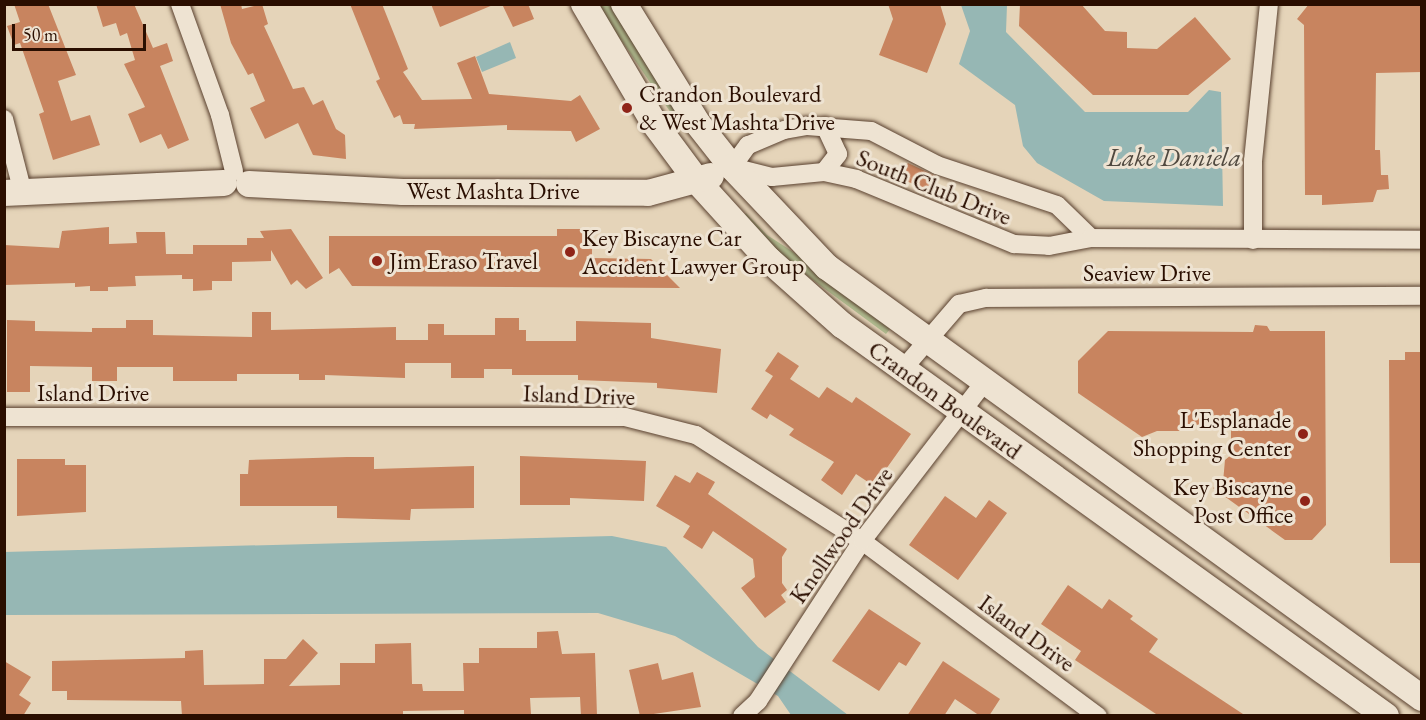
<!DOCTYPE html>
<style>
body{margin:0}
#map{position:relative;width:1426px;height:720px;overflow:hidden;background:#e5d4b9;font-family:"EB Garamond",serif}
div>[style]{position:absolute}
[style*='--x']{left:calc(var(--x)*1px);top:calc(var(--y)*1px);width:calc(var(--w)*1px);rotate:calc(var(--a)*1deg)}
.green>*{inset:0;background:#b1bd91}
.water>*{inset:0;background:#96b7b4}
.building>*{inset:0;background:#c8845f}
.roads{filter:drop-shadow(0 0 2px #59402e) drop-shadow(0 0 2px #59402e)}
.street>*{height:18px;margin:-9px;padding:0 9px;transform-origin:9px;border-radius:9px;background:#eee3d2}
.secondary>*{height:26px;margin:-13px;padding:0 13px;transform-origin:13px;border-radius:13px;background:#eee3d2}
.dots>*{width:16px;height:16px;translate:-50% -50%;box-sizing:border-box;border:3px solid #eee3d2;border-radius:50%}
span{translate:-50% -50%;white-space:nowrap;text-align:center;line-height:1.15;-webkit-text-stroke:6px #eee3d2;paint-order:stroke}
.poi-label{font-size:24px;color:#2a0e00}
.left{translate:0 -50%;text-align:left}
.right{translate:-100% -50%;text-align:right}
.street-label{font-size:24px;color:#2a0e00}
.water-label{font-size:26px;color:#50493f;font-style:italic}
.frame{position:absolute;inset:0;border:6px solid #2a0e00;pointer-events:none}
.scale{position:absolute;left:12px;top:24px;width:134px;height:27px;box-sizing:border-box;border:3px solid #2a0e00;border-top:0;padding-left:8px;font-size:18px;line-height:21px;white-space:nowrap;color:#2a0e00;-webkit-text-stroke:4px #eee3d2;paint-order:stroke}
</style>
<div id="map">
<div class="green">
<i style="clip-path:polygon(597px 5px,612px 5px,686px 126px,682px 129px)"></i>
<i style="clip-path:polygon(746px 213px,767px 235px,812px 264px,890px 329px,886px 334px,802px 272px,772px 246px,743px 216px)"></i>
</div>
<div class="water">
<i style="clip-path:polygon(961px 5px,1007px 5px,1006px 32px,1085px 112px,1188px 112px,1209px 90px,1221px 92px,1223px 206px,1104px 201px,1037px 163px,1023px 146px,1015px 105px,959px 64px,970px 31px)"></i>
<i style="clip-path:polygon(510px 42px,516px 58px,482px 72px,476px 57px)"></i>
<i style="clip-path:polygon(612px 536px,666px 547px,758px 647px,848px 715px,791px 715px,778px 696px,675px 636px,598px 613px,5px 615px,4px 552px)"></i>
</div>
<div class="building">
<i style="clip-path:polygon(14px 4px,48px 4px,76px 75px,58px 81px,71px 121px,90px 115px,100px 145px,53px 160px,39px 114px,44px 112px,20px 43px,14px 45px,7px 26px,20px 22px)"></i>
<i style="clip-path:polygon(96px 4px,134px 4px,153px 48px,167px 43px,173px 61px,160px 66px,189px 140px,168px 149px,161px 134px,140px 143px,128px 114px,145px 107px,124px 64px,135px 60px,127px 33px,120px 36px,116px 23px,103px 27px)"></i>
<i style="clip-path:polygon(220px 4px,241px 4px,242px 9px,262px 4px,268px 24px,264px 26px,293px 89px,304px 87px,313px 105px,323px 100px,336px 129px,345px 135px,346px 159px,313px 155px,298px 123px,265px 139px,250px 108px,265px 101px,253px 73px,248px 75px,231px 43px)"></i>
<i style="clip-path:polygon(350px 4px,382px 4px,408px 69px,403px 72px,422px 100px,472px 99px,457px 63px,475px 56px,489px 94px,571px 101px,580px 95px,600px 129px,576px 142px,571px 131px,507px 130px,507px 125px,414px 129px,415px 124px,403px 124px,400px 115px,394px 118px,376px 81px,380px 79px)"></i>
<i style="clip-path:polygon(431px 4px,493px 4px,493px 5px,440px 27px)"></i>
<i style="clip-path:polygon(502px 4px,528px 4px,534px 19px,513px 27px)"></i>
<i style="clip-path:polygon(888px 4px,940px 4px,946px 24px,927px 73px,879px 55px,893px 19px)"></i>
<i style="clip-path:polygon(1020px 4px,1081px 4px,1105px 31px,1127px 32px,1127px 48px,1157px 49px,1195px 17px,1231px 59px,1188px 95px,1093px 95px,1019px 26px)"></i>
<i style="clip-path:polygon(1309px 4px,1422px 4px,1422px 72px,1376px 73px,1375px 150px,1380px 150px,1381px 175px,1388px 175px,1389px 189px,1377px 190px,1373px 202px,1322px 205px,1322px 195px,1305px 195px,1304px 25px,1297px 19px)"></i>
<i style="clip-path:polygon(908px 163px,938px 177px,933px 191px,903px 180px,902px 167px)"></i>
<i style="clip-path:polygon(109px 227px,109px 244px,137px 243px,136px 232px,165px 232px,166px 254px,193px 254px,193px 245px,247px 245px,247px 238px,264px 238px,260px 231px,291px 229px,323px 278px,306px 289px,297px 280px,291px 285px,271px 250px,271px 261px,232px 262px,232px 281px,212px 281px,212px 290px,193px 291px,193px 279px,182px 279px,182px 275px,135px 276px,136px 286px,108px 287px,108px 291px,90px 291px,90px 286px,75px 287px,75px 283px,4px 285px,4px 245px,59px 248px,62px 231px)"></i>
<i style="clip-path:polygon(557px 229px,592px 229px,592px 258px,651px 259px,680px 288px,352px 286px,339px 268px,329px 274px,329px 236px,557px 236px)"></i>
<i style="clip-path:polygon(252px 312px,271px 312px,271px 330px,396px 327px,396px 340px,428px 340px,428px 324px,444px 324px,444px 335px,495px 335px,495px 318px,519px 318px,519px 330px,526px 330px,526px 341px,576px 341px,576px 321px,651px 323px,651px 338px,721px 349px,717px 393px,657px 388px,657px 383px,578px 380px,578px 375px,512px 375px,512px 369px,484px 369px,484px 378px,451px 378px,451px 363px,405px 363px,405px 378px,325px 375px,325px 380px,299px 380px,299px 374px,237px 374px,237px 381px,173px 381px,173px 367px,117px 367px,117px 381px,92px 381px,92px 367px,30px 366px,30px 392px,7px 392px,7px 320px,35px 321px,35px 331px,92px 332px,92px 328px,126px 328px,126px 320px,153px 320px,153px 335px,252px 337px)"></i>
<i style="clip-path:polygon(1255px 325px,1267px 326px,1270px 331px,1325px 331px,1326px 525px,1312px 540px,1285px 540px,1213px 488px,1223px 482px,1225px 460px,1231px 455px,1231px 424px,1185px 425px,1181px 431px,1157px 431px,1142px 437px,1078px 393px,1078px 361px,1108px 331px,1253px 332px)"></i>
<i style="clip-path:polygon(778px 352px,799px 366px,790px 379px,819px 398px,827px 387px,852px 403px,856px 397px,911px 434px,874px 486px,856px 474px,842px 495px,821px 480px,834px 462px,789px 435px,794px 429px,770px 414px,767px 419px,751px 409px,773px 376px,765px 371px)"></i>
<i style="clip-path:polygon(1405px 352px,1422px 352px,1422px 563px,1390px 563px,1389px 360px,1405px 360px)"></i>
<i style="clip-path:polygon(520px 456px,646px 461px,644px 501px,570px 498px,570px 505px,520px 505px)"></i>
<i style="clip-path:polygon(347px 457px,374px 457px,374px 469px,474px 466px,474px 508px,411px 509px,410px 520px,337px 518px,337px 506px,240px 506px,240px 474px,248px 474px,249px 460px)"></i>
<i style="clip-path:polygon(17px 459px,65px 459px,65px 465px,86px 465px,86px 512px,17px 516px)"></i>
<i style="clip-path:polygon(697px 472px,715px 482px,708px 494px,787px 549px,782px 557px,782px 583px,787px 590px,781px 595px,786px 602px,765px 618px,741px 588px,755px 577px,753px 559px,713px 531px,702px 549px,683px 537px,690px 526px,656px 506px,675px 475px,690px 483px)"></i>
<i style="clip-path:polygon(945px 496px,976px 518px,989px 500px,1007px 513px,958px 580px,909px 545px)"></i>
<i style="clip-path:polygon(1068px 585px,1102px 609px,1109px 599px,1133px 616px,1130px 619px,1158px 639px,1149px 652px,1246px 716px,1159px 716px,1075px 660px,1081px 651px,1041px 624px)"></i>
<i style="clip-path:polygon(869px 609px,921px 643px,906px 666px,899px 662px,879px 691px,832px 661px)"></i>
<i style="clip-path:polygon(558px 631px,562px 654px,595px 653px,597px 716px,581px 716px,580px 697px,530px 698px,531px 714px,464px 716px,464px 710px,403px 711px,403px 716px,182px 716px,181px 701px,67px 700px,67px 691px,52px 691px,52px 661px,185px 658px,185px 651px,203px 650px,204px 685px,264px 684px,264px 659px,286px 659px,303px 639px,318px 653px,289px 686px,340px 685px,340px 663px,375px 663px,375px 644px,411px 643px,412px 684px,422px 684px,423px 691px,464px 691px,463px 663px,479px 663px,479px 648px,537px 648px,537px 632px)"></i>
<i style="clip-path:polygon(4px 661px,31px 677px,19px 695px,31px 703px,23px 716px,4px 716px)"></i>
<i style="clip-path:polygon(943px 661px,1000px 699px,989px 716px,980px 716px,955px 699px,944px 716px,907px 716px)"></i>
<i style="clip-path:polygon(658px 663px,662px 680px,693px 672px,701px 707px,640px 716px,629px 670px)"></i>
</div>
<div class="roads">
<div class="street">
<i style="--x:180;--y:4;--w:118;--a:70.2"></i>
<i style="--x:220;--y:115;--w:58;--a:76"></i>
<i style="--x:4;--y:119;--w:76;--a:75.6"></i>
<i style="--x:824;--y:172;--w:23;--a:-52"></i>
<i style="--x:838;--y:154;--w:31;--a:-115"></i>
<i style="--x:1091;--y:238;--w:47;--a:-135.9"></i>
<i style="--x:1057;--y:205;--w:126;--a:-161.6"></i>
<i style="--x:937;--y:165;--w:74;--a:-152.7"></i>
<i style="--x:871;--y:131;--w:64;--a:-175.5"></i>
<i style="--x:807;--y:126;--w:23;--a:170"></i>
<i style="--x:784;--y:130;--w:39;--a:157"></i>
<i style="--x:748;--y:145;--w:27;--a:126"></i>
<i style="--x:732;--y:167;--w:41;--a:14"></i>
<i style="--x:772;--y:177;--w:52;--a:-5.5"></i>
<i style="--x:824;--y:172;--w:33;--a:12"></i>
<i style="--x:856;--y:179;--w:171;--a:22.4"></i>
<i style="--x:1014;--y:244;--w:35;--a:3"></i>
<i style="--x:1049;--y:246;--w:43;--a:-10.8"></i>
<i style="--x:1091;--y:238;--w:331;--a:0.3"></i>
<i style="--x:1253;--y:240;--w:79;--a:-90"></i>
<i style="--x:1253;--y:161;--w:158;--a:-84.2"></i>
<i style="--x:903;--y:369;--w:86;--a:-49.3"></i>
<i style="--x:959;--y:304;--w:28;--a:-13"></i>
<i style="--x:986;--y:298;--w:436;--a:-0.3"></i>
<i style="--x:4;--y:417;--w:621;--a:0"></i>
<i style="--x:625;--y:417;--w:73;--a:14.2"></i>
<i style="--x:696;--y:435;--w:197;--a:32.6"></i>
<i style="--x:862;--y:541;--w:294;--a:36.6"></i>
<i style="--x:742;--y:716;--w:22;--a:-43"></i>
<i style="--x:758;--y:701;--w:191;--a:-57"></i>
<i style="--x:862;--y:541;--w:198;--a:-52.4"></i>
</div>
<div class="secondary">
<i style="--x:584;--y:4;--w:138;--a:59.5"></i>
<i style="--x:654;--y:123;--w:72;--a:53.4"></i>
<i style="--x:697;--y:181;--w:107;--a:47.7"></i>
<i style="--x:769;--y:260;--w:98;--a:41.7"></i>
<i style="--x:842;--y:325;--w:670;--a:35.71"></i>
<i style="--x:624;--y:4;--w:141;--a:58.3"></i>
<i style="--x:698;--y:124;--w:55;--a:51.7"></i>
<i style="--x:732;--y:167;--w:138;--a:46.5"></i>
<i style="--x:827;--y:267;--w:735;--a:35.92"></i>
<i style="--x:249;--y:184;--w:154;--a:3"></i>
<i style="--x:403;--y:192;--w:245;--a:0.2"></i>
<i style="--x:648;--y:193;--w:65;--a:-15.1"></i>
<i style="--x:4;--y:193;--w:220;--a:-2.6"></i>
</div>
</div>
<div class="dots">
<i style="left:627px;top:108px;background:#8f2418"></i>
<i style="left:570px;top:252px;background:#8f2418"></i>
<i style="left:377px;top:261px;background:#8f2418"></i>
<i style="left:1303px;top:434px;background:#8f2418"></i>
<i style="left:1305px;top:501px;background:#8f2418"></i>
</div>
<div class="poi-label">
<span class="left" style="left:639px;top:108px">Crandon Boulevard<br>&amp; West Mashta Drive</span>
<span class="left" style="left:582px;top:252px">Key Biscayne Car<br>Accident Lawyer Group</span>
<span class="left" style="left:389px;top:261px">Jim Eraso Travel</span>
<span class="right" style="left:1291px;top:434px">L'Esplanade<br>Shopping Center</span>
<span class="right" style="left:1293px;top:501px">Key Biscayne<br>Post Office</span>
</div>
<div class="street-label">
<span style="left:934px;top:187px;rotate:22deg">South Club Drive</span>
<span style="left:493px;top:191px">West Mashta Drive</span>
<span style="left:1147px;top:273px">Seaview Drive</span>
<span style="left:93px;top:393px">Island Drive</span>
<span style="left:579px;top:395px;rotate:2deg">Island Drive</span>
<span style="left:945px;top:400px;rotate:36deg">Crandon Boulevard</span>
<span style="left:841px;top:535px;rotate:-55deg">Knollwood Drive</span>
<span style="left:1027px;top:633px;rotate:36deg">Island Drive</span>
</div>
<div class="water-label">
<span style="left:1174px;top:158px">Lake Daniela</span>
</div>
<div class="frame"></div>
<div class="scale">50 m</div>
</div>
